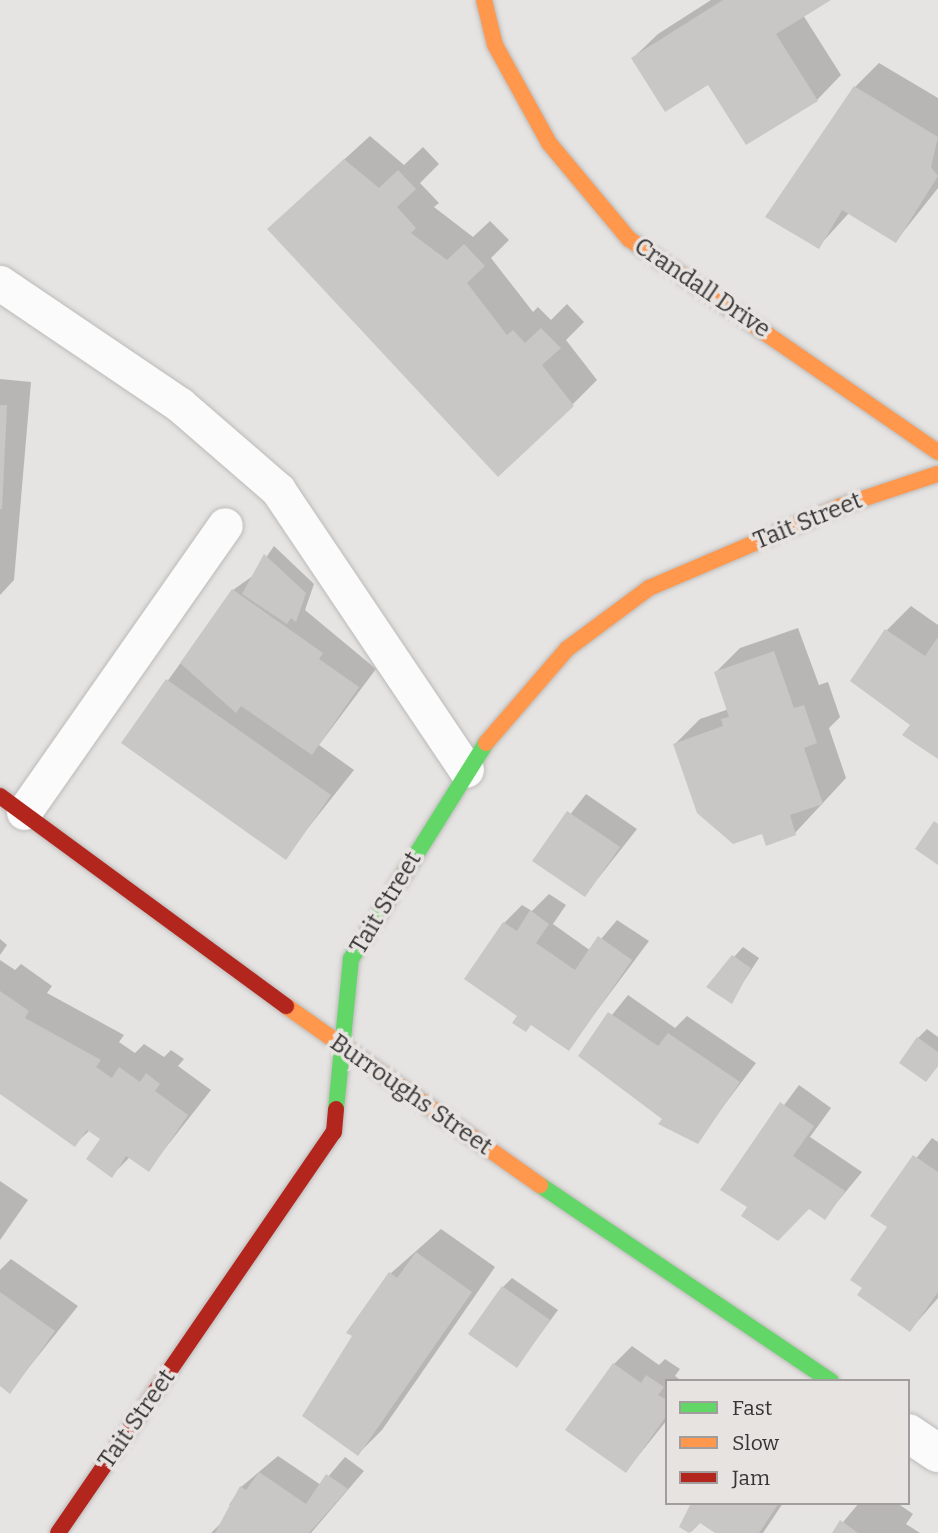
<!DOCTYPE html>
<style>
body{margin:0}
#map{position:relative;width:938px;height:1533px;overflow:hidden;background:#e6e4e2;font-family:Bitter,serif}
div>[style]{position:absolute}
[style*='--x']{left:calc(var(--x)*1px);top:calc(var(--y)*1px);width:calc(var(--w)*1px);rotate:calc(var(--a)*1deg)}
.shadow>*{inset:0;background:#0003}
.building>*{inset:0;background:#c9c7c6}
.roads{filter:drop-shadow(0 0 2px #bbbab9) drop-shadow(0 0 2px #bbbab9)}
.lane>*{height:35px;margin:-17.5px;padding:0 17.5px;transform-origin:17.5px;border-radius:17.5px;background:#fbfbfb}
.street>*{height:38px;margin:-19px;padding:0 19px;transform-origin:19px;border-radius:19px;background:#fbfbfb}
.fast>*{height:16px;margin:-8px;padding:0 8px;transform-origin:8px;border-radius:8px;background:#63d668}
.slow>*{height:16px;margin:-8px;padding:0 8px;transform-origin:8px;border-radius:8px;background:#ff974d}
.jam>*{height:16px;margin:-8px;padding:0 8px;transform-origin:8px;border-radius:8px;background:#b3261e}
span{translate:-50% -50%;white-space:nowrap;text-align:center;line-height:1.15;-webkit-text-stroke:7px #e7e3e1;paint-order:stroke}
.street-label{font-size:24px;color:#363434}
.legend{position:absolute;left:665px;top:1379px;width:245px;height:126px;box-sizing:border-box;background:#e7e3e1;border:2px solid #a09d9c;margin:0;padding:9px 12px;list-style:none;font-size:21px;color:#363434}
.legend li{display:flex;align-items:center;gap:14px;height:35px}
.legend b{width:35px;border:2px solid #a09d9c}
</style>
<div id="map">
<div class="shadow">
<i style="clip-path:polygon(711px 0,828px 0,803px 15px,841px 75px,817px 100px,709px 82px,633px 58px,658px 34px)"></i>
<i style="clip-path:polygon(879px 63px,938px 98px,938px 188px,896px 241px,849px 213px,818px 247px,855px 87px)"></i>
<i style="clip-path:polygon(370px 136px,404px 165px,423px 147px,439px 164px,420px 183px,439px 203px,434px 207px,473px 237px,490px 221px,509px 240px,491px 258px,533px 312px,538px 307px,551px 320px,567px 304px,584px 322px,566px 340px,597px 380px,572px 405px,294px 205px)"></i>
<i style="clip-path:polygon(0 379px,31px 382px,14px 580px,0 595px)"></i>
<i style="clip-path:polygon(274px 546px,314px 584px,305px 610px,376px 669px,319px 745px,354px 770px,285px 857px,123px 743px,233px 590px,254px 575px)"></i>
<i style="clip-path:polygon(911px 606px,938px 625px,938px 757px,887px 630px)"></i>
<i style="clip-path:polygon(798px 628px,819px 685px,828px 682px,840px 717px,829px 728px,846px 778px,795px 833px,763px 832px,675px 744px,700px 719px,729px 709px,716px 672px,740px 648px)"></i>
<i style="clip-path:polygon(586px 794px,637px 829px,585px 895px,535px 860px)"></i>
<i style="clip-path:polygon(549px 894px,566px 905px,553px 924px,591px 951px,617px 920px,649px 941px,569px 1048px,519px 1016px,504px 923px,522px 905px,532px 911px)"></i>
<i style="clip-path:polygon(0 939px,7px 945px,0 955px)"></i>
<i style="clip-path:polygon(743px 947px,759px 958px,731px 1001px,734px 957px)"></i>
<i style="clip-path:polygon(0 960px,15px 970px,21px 964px,52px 986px,47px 993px,124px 1035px,119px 1042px,135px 1053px,144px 1044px,164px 1057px,171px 1050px,184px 1059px,178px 1066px,211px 1090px,149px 1169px,130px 1157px,112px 1175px,103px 1138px,90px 1130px,75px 1144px,0 1092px)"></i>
<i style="clip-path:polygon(628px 995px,675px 1028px,687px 1016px,756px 1063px,697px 1141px,580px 1055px)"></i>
<i style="clip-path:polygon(927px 1029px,938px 1037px,938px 1066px,926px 1080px,918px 1038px)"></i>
<i style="clip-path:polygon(799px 1085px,831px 1108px,810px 1137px,862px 1172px,824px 1218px,809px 1207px,722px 1189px)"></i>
<i style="clip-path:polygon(932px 1138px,938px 1142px,938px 1298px,910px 1330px,889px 1227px,872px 1215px)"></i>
<i style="clip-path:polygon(0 1181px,28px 1200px,0 1240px)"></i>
<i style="clip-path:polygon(441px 1229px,495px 1267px,382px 1430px,358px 1454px,390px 1274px)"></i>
<i style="clip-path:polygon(11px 1259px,78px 1306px,10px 1391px,0 1384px,0 1270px)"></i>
<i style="clip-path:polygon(512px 1278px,558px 1310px,517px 1366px,503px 1287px)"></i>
<i style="clip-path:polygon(632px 1346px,659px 1365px,665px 1359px,680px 1369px,675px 1376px,682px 1381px,667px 1381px,667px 1420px,626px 1471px,614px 1364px)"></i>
<i style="clip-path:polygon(278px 1456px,321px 1485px,345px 1457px,364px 1471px,311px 1533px,211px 1533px,235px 1509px,229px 1505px,241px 1487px)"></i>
<i style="clip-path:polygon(696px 1503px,783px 1503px,763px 1533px,718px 1533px,701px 1522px,691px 1532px,682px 1526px)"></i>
<i style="clip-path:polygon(859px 1503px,897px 1503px,913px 1514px,906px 1524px,920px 1533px,834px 1533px)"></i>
</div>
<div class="building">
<i style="clip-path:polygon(723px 0,831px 0,776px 34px,818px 101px,746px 145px,708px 85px,665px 112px,631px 58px)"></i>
<i style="clip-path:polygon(854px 86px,938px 137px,931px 167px,938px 176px,896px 243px,842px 210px,819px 249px,765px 217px)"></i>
<i style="clip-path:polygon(344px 159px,379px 188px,398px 170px,416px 189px,397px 207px,416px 228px,411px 233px,447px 260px,464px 244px,485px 266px,467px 283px,507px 335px,513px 330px,525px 343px,541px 328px,561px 348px,542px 365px,574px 406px,498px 477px,267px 229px)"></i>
<i style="clip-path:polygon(0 405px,7px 405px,2px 509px,0 509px)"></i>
<i style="clip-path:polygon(264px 554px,306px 593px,296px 622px,291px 618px,287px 624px,242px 594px)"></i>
<i style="clip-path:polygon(232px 589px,323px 653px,319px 659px,359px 687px,312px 755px,241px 706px,236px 713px,180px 663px)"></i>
<i style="clip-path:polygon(885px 629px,925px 656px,938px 637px,938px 759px,902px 735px,910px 725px,850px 681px)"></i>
<i style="clip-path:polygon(774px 651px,794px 708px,804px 705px,817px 743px,804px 748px,823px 804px,790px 815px,796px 835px,766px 846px,762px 834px,733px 844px,697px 813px,673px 744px,723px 726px,721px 719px,729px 717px,714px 672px)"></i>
<i style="clip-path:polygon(166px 679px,331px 795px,286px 860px,121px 743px)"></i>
<i style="clip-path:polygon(567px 811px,620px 847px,585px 897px,532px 861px)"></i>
<i style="clip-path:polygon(934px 821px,938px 824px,938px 865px,915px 849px)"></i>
<i style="clip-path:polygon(530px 910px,549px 924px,536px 943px,575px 970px,598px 936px,632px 960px,569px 1051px,531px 1025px,526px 1032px,512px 1023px,517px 1016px,464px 979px,503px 922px,517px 931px)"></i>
<i style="clip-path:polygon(732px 955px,751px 968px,732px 1004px,706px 987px)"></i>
<i style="clip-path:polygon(0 991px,29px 1011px,25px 1018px,101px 1060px,96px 1067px,112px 1078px,119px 1067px,140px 1082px,146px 1073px,160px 1084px,155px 1091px,188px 1115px,149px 1172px,126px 1156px,112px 1178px,86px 1159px,100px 1139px,87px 1130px,75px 1147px,0 1094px)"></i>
<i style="clip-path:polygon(608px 1012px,658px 1046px,668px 1033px,740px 1082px,698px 1144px,658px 1124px,662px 1119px,578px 1056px)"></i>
<i style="clip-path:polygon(917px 1037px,938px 1052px,938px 1066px,926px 1082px,899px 1063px)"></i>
<i style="clip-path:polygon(780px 1102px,814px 1126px,793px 1156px,845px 1191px,825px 1220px,809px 1209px,778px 1241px,741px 1216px,747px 1207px,720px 1190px)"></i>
<i style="clip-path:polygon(913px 1155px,938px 1172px,938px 1292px,910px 1332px,857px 1295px,862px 1288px,850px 1280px,887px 1227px,870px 1216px)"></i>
<i style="clip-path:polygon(416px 1252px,472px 1292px,358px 1456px,302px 1416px,352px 1336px,346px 1333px,389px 1272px,397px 1278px)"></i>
<i style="clip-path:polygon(502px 1286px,550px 1320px,517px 1368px,468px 1334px)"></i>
<i style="clip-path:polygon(0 1292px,55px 1331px,10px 1394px,0 1386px)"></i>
<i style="clip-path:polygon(613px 1363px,641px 1383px,646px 1375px,664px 1387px,658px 1395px,667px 1400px,667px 1415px,626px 1473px,565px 1430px)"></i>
<i style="clip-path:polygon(259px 1472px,306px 1504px,326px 1474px,348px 1489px,309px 1533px,215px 1533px,240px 1486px,246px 1490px)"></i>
<i style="clip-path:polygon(691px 1503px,779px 1503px,759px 1533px,715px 1533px,700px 1523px,689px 1533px,679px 1527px)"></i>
<i style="clip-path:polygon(840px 1520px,858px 1533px,832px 1533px)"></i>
</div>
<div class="roads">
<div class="lane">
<i style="--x:0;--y:283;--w:217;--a:34.1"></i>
<i style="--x:180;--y:405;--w:130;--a:40.9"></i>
<i style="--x:278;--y:490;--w:337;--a:56.1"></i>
<i style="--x:24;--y:812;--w:350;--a:-55"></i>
</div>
<div class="street">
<i style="--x:908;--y:1433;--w:36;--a:34"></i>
</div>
<div class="fast">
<i style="--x:336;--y:1109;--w:151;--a:-84.3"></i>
<i style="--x:351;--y:959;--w:255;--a:-58"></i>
<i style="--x:540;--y:1185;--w:351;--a:34"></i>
</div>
<div class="slow">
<i style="--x:484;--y:0;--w:46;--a:76.3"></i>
<i style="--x:495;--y:45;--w:112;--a:61.1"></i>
<i style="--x:549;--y:143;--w:125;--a:50.2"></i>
<i style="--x:629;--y:239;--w:375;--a:34.6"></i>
<i style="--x:486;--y:743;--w:124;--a:-49.2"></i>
<i style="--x:567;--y:649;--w:102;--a:-36.6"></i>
<i style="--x:649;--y:588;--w:209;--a:-23.1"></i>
<i style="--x:841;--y:506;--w:102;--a:-18.3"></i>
<i style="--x:286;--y:1006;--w:311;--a:35.2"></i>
</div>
<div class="jam">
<i style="--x:0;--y:796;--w:355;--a:36.3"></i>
<i style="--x:58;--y:1533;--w:487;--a:-55.5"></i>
<i style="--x:334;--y:1132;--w:23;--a:-85"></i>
</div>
</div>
<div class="street-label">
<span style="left:702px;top:288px;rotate:34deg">Crandall Drive</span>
<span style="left:808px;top:521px;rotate:-22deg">Tait Street</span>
<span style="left:386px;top:903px;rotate:-59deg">Tait Street</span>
<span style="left:411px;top:1095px;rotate:35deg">Burroughs Street</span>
<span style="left:137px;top:1419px;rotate:-55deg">Tait Street</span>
</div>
<ul class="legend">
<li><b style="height:9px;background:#63d668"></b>Fast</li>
<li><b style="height:9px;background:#ff974d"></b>Slow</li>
<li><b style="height:9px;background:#b3261e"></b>Jam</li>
</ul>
</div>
